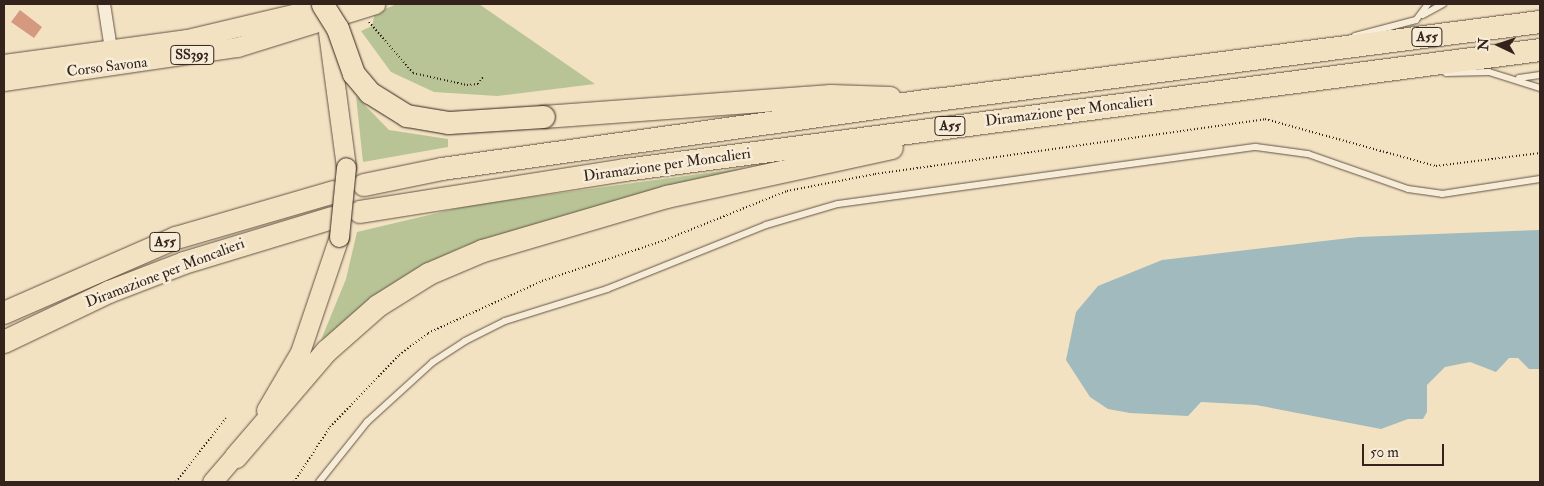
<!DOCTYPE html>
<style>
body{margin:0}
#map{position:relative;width:1544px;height:486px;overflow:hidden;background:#f2e2c2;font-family:"IM FELL Double Pica",serif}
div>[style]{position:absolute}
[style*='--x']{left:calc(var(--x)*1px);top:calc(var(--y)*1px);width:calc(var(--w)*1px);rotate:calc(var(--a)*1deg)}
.green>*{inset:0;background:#b8c495}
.water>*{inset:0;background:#a1babe}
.building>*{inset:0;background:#d59980}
.path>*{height:2px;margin-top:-1px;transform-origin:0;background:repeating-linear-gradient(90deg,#33231c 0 1px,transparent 0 3.5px)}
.roads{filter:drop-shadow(0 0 1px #635346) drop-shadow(0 0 1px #635346)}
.lane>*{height:6px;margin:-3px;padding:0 3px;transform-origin:3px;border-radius:3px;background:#f7ecd7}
.street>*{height:12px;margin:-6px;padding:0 6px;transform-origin:6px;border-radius:6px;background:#f7ecd7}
.primary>*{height:19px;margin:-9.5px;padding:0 9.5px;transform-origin:9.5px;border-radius:9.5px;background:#f2e2c2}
.highway>*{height:22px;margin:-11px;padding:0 11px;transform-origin:11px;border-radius:11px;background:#f2e2c2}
.bridges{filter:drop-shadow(0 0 1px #33231c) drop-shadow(0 0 1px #33231c)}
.primary-bridge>*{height:19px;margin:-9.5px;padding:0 9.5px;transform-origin:9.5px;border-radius:9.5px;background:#f2e2c2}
.highway-bridge>*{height:22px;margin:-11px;padding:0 11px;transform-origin:11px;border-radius:11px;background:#f2e2c2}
span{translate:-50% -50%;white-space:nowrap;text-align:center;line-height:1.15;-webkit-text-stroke:5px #f7ecd7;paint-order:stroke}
.shield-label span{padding:1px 4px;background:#f7ecd7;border:1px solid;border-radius:4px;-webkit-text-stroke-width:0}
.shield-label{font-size:14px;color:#33231c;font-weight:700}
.street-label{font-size:15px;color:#33231c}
.frame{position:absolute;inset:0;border:5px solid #33231c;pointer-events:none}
.north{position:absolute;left:1474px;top:20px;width:50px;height:50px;-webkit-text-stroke:4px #f7ecd7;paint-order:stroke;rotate:273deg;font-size:14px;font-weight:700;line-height:20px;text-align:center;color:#33231c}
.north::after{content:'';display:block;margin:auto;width:18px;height:22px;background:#33231c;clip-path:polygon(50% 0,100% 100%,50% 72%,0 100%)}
.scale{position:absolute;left:1362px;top:444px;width:82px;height:22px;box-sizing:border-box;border:2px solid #33231c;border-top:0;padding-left:6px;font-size:15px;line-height:18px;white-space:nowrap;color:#33231c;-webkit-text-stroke:4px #f7ecd7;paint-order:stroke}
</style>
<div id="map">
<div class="green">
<i style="clip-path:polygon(397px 4px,479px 4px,595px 84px,497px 96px,434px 92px,391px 72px,361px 31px,372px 26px,375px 13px)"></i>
<i style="clip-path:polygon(356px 96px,389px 130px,448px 139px,448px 147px,363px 162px)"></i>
<i style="clip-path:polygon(744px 168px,462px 247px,403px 278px,321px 340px,346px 279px,357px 232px,471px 205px)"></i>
</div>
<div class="water">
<i style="clip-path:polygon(1540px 230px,1540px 369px,1529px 369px,1518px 358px,1509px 358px,1496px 372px,1470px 362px,1445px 367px,1427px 385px,1427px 412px,1423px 419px,1408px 419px,1381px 429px,1256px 405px,1201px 402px,1188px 416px,1130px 413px,1108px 409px,1090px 397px,1066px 360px,1076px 312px,1098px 286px,1162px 260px,1358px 237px)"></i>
</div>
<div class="building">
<i style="clip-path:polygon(20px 10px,42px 27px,34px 38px,11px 22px)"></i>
</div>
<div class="path">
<i style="--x:369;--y:22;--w:67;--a:49.2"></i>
<i style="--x:413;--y:73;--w:55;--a:12.5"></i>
<i style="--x:467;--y:85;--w:11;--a:-5"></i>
<i style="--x:478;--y:84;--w:9;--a:-54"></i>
<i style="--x:176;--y:482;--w:81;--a:-52"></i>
<i style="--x:294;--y:482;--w:66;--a:-56.8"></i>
<i style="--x:330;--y:427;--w:100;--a:-46.2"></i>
<i style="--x:399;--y:355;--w:36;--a:-37"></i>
<i style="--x:428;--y:333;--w:125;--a:-24.5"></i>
<i style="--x:542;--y:281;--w:130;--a:-18.4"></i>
<i style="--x:665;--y:240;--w:131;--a:-21.9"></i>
<i style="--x:787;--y:191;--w:90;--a:-10.9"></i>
<i style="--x:875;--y:174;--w:394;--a:-8"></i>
<i style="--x:1265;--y:119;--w:177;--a:15.4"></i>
<i style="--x:1436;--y:166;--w:105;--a:-7.1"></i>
</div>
<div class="roads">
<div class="lane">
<i style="--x:1423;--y:15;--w:23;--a:-29"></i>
<i style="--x:1355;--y:36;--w:63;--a:-14.7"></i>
<i style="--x:1416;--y:20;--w:20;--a:-53"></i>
<i style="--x:1446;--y:73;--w:43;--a:-1.3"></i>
<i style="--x:1489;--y:72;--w:53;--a:17.4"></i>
<i style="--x:1519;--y:78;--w:21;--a:-8"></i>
<i style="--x:319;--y:482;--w:77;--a:-51.3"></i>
<i style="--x:367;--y:422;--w:89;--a:-42.3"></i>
<i style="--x:433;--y:362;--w:38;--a:-33"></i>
<i style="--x:465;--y:341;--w:45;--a:-26.6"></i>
<i style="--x:505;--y:321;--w:107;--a:-17.4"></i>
<i style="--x:607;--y:289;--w:171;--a:-21.9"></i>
<i style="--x:766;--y:225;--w:75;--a:-16.3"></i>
<i style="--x:838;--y:204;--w:422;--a:-7.8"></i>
<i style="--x:1256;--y:147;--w:52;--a:7.7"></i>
<i style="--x:1308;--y:154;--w:106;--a:19.3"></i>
<i style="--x:1408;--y:189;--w:34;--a:8"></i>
<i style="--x:1442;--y:194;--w:99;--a:-8.7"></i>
</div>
<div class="street">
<i style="--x:104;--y:4;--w:46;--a:81.2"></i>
</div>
<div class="primary">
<i style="--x:328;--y:32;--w:136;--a:82.4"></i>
<i style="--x:4;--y:64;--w:185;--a:-7.8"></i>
<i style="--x:187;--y:39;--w:152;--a:-13.3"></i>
<i style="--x:4;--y:81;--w:235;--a:-8.3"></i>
<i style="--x:237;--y:47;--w:145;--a:-17.3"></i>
<i style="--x:266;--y:410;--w:67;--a:-59.6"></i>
<i style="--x:300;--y:352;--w:121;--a:-71.3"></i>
<i style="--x:212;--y:482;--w:48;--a:-49.3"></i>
</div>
<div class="highway">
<i style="--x:544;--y:117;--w:288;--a:-4.2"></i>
<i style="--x:831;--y:96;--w:59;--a:1.9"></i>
<i style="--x:364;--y:185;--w:80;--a:-11.6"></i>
<i style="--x:442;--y:169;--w:499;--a:-8"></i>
<i style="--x:936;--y:100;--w:609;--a:-7.36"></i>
<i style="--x:360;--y:212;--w:268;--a:-9"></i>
<i style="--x:625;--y:170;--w:923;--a:-7.47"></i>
<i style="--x:4;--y:313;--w:188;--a:-23.6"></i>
<i style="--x:176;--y:238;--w:165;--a:-16.2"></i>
<i style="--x:4;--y:342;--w:116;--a:-25.5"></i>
<i style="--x:109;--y:292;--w:80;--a:-21.1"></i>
<i style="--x:184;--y:263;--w:155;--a:-16.9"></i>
<i style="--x:236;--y:457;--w:140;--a:-49.4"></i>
<i style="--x:327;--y:351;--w:68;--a:-41.4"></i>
<i style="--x:378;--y:306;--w:60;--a:-32.1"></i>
<i style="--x:429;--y:274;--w:59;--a:-23.1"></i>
<i style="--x:483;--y:251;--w:192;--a:-16.4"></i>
<i style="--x:667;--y:197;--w:230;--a:-12.3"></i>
</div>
</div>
<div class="bridges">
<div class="primary-bridge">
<i style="--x:339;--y:237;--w:70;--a:-84.3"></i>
</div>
<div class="highway-bridge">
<i style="--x:323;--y:5;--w:28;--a:58"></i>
<i style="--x:338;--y:29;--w:48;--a:70.4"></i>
<i style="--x:354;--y:74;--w:25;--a:50"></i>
<i style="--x:370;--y:93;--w:44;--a:31.9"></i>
<i style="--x:407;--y:116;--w:43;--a:9.5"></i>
<i style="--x:449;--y:123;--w:95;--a:-3.6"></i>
</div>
</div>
<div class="shield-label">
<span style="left:1427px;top:37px">A55</span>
<span style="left:192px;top:55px">SS393</span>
<span style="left:950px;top:126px">A55</span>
<span style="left:165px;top:242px">A55</span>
</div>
<div class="street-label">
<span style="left:107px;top:67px;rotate:-7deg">Corso Savona</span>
<span style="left:1069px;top:111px;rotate:-7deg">Diramazione per Moncalieri</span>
<span style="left:667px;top:165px;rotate:-8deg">Diramazione per Moncalieri</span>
<span style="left:165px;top:273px;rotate:-21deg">Diramazione per Moncalieri</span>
</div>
<div class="frame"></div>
<div class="north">N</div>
<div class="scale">50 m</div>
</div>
